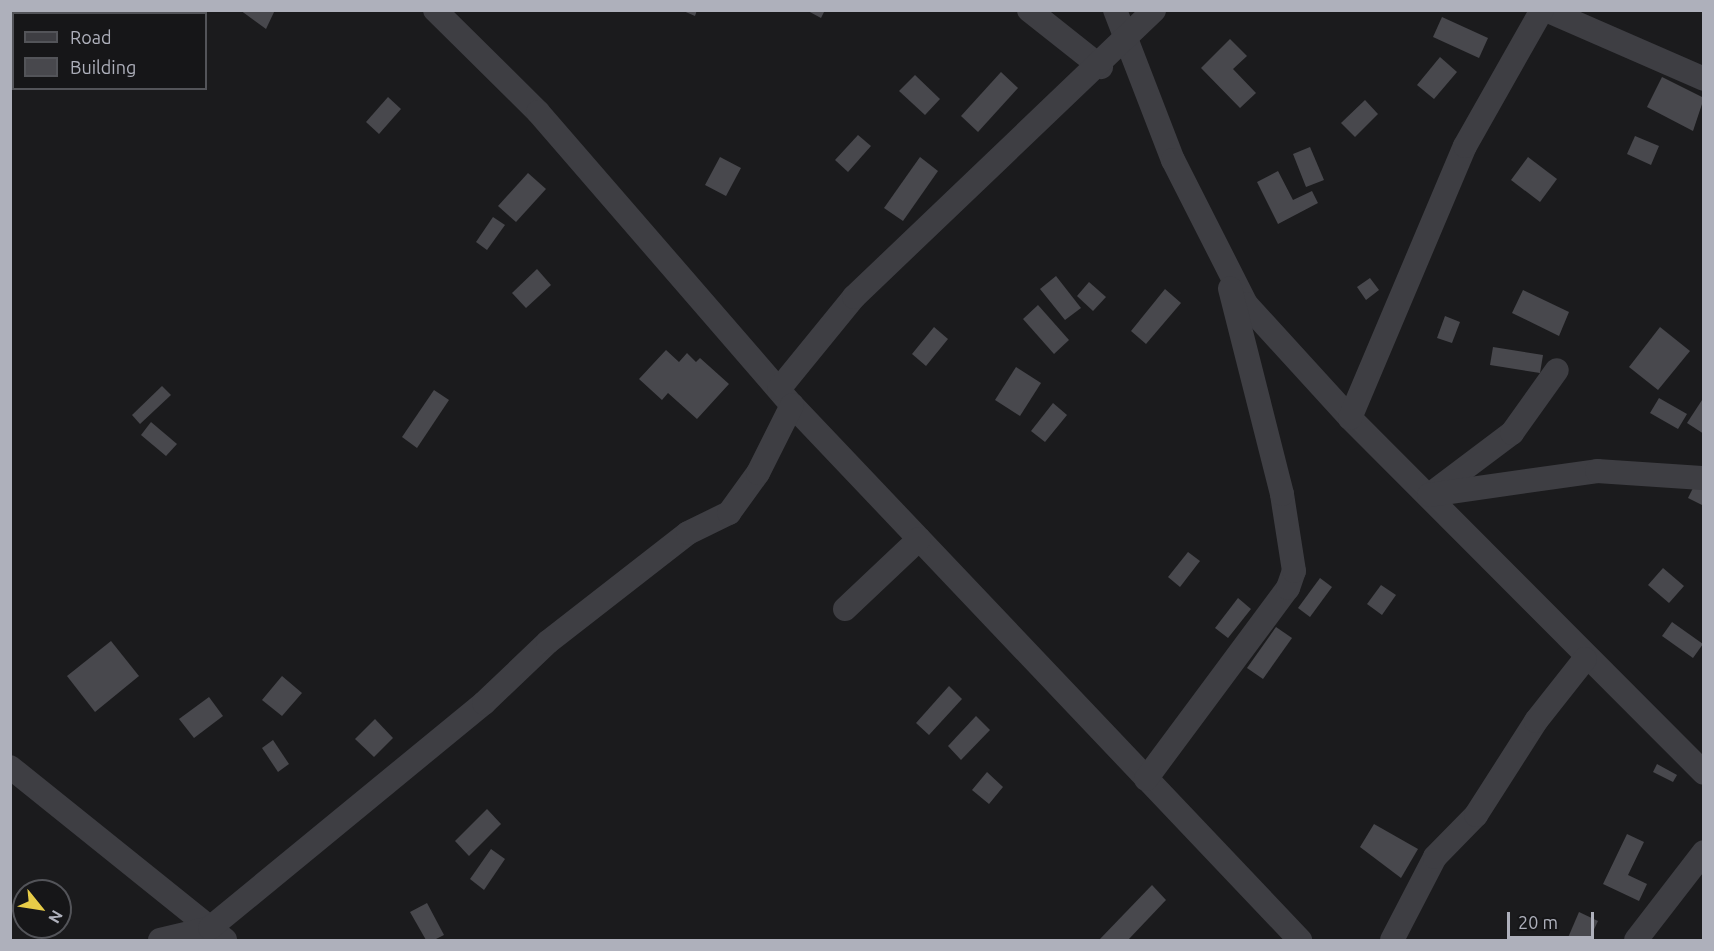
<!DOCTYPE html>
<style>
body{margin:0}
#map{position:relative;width:1714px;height:951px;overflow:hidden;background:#1b1b1d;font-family:Ubuntu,sans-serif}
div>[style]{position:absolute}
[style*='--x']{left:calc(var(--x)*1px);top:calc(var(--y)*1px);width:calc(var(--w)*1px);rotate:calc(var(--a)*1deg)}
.building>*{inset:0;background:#48484d}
.minor>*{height:24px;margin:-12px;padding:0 12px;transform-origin:12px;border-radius:12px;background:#3e3e43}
span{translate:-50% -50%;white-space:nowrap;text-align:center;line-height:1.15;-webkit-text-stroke:6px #161618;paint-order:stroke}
.frame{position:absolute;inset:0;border:12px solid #aeb0bb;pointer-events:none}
.legend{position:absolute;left:12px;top:12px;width:195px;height:78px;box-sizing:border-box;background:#161618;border:2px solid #535459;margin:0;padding:8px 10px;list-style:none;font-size:18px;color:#aeb0bb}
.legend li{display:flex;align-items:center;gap:12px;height:30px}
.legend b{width:30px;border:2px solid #535459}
.north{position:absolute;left:12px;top:879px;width:60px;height:60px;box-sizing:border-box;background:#161618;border:2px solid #535459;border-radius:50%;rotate:120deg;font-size:16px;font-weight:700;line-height:24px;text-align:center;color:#aeb0bb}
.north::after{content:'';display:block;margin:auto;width:21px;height:27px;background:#e7cc48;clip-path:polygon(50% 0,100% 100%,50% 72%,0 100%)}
.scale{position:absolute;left:1507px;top:912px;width:87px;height:27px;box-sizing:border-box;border:3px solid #aeb0bb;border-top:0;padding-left:8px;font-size:18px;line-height:21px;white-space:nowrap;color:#aeb0bb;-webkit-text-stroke:4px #161618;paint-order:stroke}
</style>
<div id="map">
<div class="building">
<i style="clip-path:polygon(240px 10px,275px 10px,266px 29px)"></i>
<i style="clip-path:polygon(681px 10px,697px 10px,695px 16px)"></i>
<i style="clip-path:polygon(806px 10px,825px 10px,821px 18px)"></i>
<i style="clip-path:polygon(1442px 17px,1488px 38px,1479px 58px,1433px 37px)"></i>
<i style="clip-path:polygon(1230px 39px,1247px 56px,1233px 69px,1256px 93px,1240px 108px,1201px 68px)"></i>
<i style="clip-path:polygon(1440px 57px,1457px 72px,1434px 99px,1417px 85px)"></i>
<i style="clip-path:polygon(1001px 72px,1018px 88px,978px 132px,961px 116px)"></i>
<i style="clip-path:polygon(915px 75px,940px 99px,925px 115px,899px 91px)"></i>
<i style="clip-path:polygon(1662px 77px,1704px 98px,1693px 131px,1647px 107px)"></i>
<i style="clip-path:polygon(388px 97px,401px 109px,379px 134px,366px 122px)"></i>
<i style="clip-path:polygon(1365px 100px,1378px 114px,1355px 137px,1341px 123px)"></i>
<i style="clip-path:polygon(858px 135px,871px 146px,848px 172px,835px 160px)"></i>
<i style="clip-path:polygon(1635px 136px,1659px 146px,1651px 165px,1627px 154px)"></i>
<i style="clip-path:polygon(1310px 147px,1324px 180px,1306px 187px,1293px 154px)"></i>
<i style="clip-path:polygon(720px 157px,741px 168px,726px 196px,705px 185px)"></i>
<i style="clip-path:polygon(920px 157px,938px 171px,903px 221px,884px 208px)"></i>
<i style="clip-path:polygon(1528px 157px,1557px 179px,1540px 202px,1511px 180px)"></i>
<i style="clip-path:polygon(1278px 171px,1293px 200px,1312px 191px,1318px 203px,1278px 224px,1257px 182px)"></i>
<i style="clip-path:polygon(528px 173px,546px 189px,516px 222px,498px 206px)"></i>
<i style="clip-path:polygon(493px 217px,505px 225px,487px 250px,476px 242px)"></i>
<i style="clip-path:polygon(537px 269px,551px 285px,526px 308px,512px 293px)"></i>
<i style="clip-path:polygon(1056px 276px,1081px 308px,1065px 320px,1040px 289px)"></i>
<i style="clip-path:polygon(1370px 278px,1379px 290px,1366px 300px,1357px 287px)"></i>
<i style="clip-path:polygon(1089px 282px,1106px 297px,1093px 311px,1077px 296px)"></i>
<i style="clip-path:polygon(1165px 289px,1181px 303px,1146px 344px,1131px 331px)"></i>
<i style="clip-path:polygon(1523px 290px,1569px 312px,1559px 336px,1512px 313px)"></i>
<i style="clip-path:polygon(1038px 305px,1069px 340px,1054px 354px,1023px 319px)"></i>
<i style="clip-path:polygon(1445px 316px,1460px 322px,1452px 343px,1437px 338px)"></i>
<i style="clip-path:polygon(934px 327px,948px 339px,926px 366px,912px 354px)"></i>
<i style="clip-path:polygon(1660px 327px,1690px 351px,1658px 390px,1629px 367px)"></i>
<i style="clip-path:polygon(1493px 347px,1543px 355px,1540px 373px,1490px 365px)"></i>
<i style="clip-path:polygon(666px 350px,679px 362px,687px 353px,696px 362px,700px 358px,729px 384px,697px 419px,668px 393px,662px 400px,639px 379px)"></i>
<i style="clip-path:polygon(1016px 367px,1041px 383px,1020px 416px,995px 400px)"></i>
<i style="clip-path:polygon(162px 386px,171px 395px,140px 424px,132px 415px)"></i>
<i style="clip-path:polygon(434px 390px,449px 400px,417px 448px,402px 437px)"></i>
<i style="clip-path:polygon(1704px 397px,1704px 434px,1687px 423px)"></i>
<i style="clip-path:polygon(1659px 398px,1687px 414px,1678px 429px,1650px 413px)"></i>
<i style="clip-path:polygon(1053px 403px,1067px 415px,1045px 442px,1031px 431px)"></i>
<i style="clip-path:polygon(151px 422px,177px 444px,166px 456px,141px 435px)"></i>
<i style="clip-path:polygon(1695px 484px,1704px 489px,1704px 506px,1688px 498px)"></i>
<i style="clip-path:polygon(1188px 552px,1200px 561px,1180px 587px,1168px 577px)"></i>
<i style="clip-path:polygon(1663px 568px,1684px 586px,1669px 603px,1648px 585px)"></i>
<i style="clip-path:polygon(1320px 578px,1332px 587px,1310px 617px,1298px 608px)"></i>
<i style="clip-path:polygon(1381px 585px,1396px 595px,1382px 615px,1367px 604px)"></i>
<i style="clip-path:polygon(1238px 598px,1251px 609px,1228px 638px,1215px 628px)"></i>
<i style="clip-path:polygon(1672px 622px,1703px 644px,1693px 658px,1662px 636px)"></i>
<i style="clip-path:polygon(1276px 627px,1292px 638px,1263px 679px,1247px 668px)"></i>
<i style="clip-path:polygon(111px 641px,139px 676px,95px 712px,67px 676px)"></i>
<i style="clip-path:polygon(282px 676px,302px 693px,282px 716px,262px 700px)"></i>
<i style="clip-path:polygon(949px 686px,962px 699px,929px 735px,916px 723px)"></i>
<i style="clip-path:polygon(209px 697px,223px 716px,194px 738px,179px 719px)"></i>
<i style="clip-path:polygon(976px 716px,990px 730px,961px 760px,948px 746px)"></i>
<i style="clip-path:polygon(375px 719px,393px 738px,374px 757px,355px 739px)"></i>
<i style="clip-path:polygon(273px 740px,289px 764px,278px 772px,262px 748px)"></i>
<i style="clip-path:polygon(1657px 764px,1677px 775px,1673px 782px,1653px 772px)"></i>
<i style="clip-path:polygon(987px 772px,1003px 787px,989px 804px,972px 790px)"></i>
<i style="clip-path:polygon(487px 809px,501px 824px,469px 856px,455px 841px)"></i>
<i style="clip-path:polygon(1374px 824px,1418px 849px,1401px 878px,1360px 847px)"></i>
<i style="clip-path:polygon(1627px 834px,1644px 842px,1628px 875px,1647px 884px,1639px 901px,1603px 884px)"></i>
<i style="clip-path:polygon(491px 849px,505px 859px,484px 890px,470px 879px)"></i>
<i style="clip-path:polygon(1152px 885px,1166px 900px,1128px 940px,1099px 940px)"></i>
<i style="clip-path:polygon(427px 903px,444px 935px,434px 940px,426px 940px,410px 912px)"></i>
<i style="clip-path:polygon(1579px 912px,1598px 921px,1589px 940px,1567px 940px)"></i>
</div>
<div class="minor">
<i style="--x:435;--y:10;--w:145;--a:44.7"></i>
<i style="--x:538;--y:112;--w:388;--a:49.1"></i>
<i style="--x:792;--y:405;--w:738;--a:46.48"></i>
<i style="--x:1029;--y:10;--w:92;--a:38.4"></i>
<i style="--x:1115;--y:10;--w:161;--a:68.9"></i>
<i style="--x:1173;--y:160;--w:161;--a:63.1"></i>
<i style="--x:1246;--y:304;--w:154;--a:47.6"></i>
<i style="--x:1350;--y:418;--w:501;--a:45.08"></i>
<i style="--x:1546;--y:10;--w:172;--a:23.6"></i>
<i style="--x:779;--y:389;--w:119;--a:-50.8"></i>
<i style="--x:854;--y:297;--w:415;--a:-43.7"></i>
<i style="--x:1350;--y:418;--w:295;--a:-67.1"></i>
<i style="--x:1465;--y:146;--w:156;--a:-60.5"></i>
<i style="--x:1436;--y:490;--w:95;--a:-36.9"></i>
<i style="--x:1512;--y:433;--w:77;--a:-54.5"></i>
<i style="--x:1429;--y:495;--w:170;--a:-8.1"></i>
<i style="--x:1597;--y:471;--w:105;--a:3.8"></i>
<i style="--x:845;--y:609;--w:102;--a:-43.4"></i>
<i style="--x:10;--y:767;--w:276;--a:38.8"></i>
<i style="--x:1146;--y:779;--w:238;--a:-53.4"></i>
<i style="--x:1288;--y:588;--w:18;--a:-71"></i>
<i style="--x:1294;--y:571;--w:78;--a:-98.9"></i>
<i style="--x:1282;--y:494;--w:212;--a:-104.2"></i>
<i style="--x:160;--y:940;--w:51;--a:-13.5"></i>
<i style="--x:210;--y:928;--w:355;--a:-39.4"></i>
<i style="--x:484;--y:703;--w:88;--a:-43.6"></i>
<i style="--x:548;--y:642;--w:177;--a:-37.9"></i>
<i style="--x:688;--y:533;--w:46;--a:-26"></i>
<i style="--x:729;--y:513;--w:49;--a:-54.1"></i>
<i style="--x:758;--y:473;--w:76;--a:-63.4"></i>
<i style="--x:1392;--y:940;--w:93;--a:-62.6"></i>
<i style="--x:1435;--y:857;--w:59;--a:-45.7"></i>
<i style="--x:1476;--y:815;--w:112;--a:-57.4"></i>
<i style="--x:1536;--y:721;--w:79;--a:-51.7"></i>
<i style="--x:1636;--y:940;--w:111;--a:-52.3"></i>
</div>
<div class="frame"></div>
<ul class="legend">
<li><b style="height:8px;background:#3e3e43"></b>Road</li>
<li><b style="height:16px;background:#48484d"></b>Building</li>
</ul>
<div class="north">N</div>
<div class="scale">20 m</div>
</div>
